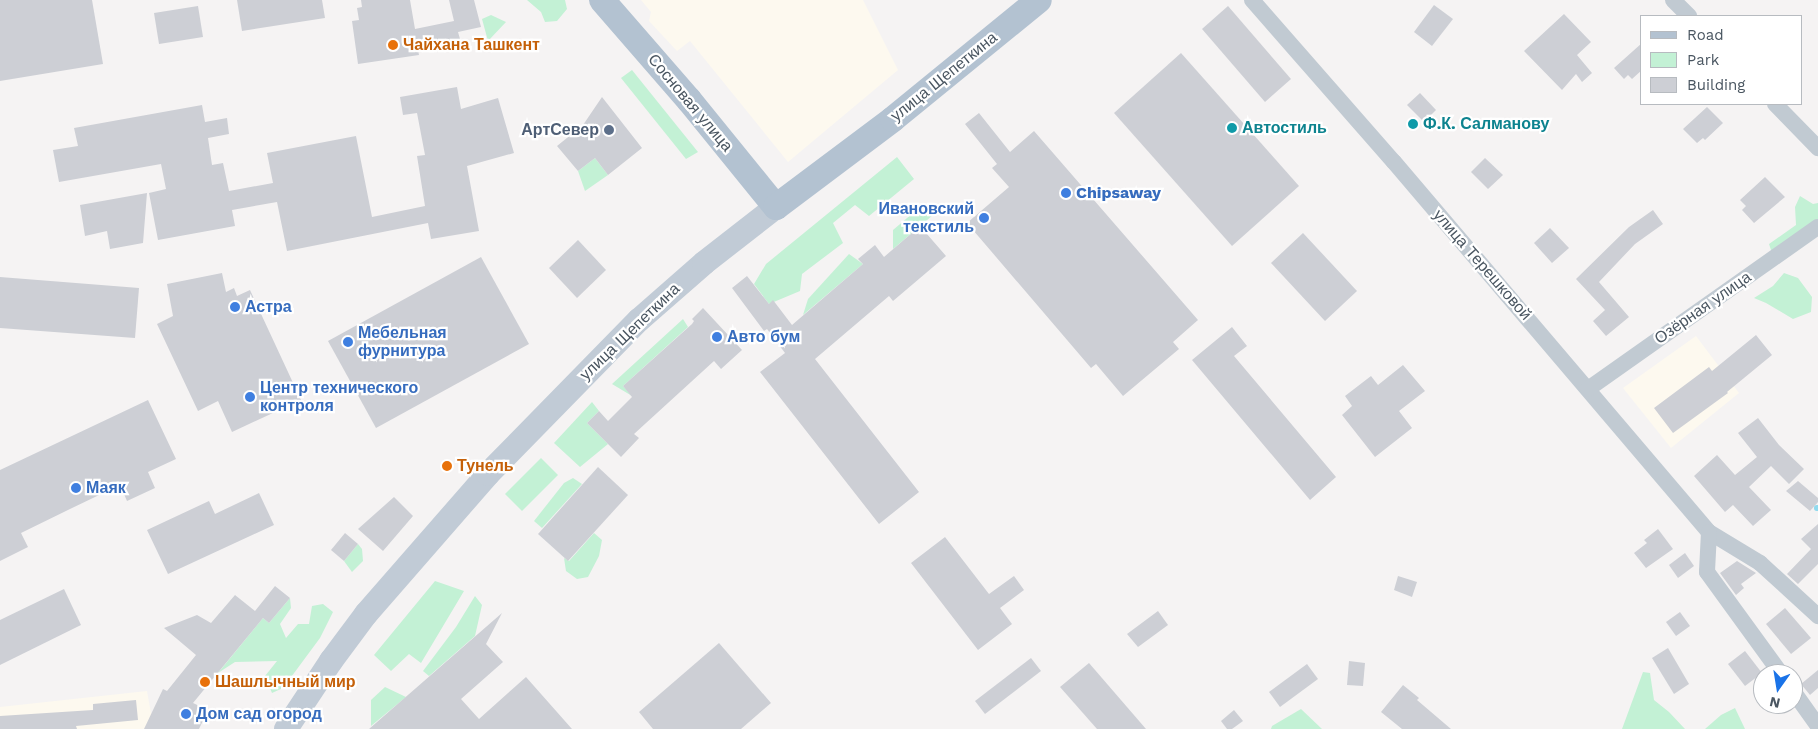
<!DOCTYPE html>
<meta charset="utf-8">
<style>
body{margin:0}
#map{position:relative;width:1818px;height:729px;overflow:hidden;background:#f5f3f3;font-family:"Work Sans",sans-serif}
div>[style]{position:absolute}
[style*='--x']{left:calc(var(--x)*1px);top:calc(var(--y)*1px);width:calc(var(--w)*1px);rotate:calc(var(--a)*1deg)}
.commercial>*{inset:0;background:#fdf9ef}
.green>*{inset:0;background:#c3f1d5}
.stream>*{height:5.5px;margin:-2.75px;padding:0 2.75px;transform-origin:2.75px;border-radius:2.75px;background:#90daee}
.building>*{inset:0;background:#cdcfd5}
.street>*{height:16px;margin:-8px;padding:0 8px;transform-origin:8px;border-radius:8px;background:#c1cad2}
.secondary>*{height:24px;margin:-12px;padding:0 12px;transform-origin:12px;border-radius:12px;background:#c1cbd6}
.primary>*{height:26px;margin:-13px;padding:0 13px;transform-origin:13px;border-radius:13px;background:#b3c2d1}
.dots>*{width:14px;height:14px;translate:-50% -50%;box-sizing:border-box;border:2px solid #fff;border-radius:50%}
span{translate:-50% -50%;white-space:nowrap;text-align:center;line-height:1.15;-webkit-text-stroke:4.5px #fff;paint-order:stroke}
.food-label{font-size:16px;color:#c56008;font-weight:700}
.left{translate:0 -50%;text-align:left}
.street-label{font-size:16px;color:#4a5661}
.culture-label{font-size:16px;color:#0d838f;font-weight:700}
.service-label{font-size:16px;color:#4e5e75;font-weight:700}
.right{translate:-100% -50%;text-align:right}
.shop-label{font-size:16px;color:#366cbe;font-weight:700}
.legend{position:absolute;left:1640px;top:15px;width:162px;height:90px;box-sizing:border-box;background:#fff;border:1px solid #b7bbc0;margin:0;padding:6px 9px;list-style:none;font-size:15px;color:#4a5661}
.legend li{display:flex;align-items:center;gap:10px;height:25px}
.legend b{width:25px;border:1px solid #b7bbc0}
.north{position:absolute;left:1753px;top:664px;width:50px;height:50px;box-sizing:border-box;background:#fff;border:1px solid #b7bbc0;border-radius:50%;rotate:193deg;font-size:14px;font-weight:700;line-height:20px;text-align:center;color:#4a5661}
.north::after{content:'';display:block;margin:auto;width:18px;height:22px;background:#1a73e8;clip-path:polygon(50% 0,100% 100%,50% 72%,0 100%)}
</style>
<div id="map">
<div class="commercial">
<i style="clip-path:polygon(641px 0,863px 0,898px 70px,788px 162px,690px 41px,677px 51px,649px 21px,651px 12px)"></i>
<i style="clip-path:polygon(1696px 336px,1739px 393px,1671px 448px,1623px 388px)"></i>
<i style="clip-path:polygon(147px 691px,151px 713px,184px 729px,0 729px,0 707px)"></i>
</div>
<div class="green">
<i style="clip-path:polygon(527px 0,565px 0,567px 9px,557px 21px,545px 22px,541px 12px)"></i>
<i style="clip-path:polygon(491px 15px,506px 22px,488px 41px,482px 19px)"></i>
<i style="clip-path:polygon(632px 70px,698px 152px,686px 159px,621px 78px)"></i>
<i style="clip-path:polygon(897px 157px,914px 179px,869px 216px,855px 205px,833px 223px,843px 243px,802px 274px,800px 291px,769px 304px,754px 284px,766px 264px)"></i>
<i style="clip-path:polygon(595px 158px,608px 175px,585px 191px,578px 171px)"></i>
<i style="clip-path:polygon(1800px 196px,1813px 204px,1818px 203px,1818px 235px,1772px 253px,1769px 244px,1796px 225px,1795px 207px)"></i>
<i style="clip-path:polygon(920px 207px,933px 215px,893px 249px,893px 230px)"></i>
<i style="clip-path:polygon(849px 254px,863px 264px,803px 315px,808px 299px)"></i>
<i style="clip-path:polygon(1784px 273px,1798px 278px,1812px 297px,1811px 312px,1793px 319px,1766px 303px,1754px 298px,1773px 286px)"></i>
<i style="clip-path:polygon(683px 319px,688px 327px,623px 386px,632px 396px,612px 384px)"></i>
<i style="clip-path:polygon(592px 402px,599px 411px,587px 423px,608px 444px,580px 467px,554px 443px)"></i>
<i style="clip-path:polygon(541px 458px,558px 475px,522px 511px,505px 494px)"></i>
<i style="clip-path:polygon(573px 478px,582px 484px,542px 528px,534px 521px,564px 483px)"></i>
<i style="clip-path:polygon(594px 533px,602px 540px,599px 556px,588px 577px,577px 579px,566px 571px,564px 558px,569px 561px)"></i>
<i style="clip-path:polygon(358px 544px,362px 549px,363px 561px,352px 572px,344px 561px)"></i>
<i style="clip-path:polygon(435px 581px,464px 591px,421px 663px,409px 654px,391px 671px,374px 655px)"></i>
<i style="clip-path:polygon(475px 596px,482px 605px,475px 636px,429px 676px,423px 671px,456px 627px)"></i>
<i style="clip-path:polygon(290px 598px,291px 608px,280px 624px,286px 638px,298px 624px,309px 624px,312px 606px,323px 604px,333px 612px,320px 638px,283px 688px,272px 693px,265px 676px,277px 661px,235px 662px,218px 673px,263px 618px,269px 623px)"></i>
<i style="clip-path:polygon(1643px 672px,1650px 673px,1654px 700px,1669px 712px,1685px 729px,1622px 729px)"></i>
<i style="clip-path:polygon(385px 687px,406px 697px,371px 726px,371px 700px)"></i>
<i style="clip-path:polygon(1735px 708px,1745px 729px,1705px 729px,1721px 715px)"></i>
<i style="clip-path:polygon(1301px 709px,1322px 729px,1271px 729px,1272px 726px)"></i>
</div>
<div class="stream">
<i style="--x:1817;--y:508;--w:1;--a:0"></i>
</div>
<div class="building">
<i style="clip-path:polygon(0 0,92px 0,103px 64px,0 81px)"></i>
<i style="clip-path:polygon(237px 0,322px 0,325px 18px,242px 31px)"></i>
<i style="clip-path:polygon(361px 0,410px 0,415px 29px,454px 21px,449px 0,474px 0,481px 27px,458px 32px,460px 39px,417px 45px,419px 55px,358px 64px,352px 21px,359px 20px,357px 8px,362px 7px)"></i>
<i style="clip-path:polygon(1434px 5px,1453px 19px,1432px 46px,1414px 32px)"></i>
<i style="clip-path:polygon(198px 6px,203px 37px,159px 44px,154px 13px)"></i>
<i style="clip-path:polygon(1228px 6px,1291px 79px,1265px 102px,1202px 29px)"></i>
<i style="clip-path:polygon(1564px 14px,1591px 42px,1577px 55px,1592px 73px,1582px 82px,1576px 74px,1562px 90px,1524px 51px)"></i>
<i style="clip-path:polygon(1642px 43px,1642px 70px,1632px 79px,1628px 75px,1624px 79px,1614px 68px)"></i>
<i style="clip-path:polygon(1181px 53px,1299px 186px,1232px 246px,1114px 113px)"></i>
<i style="clip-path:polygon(457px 87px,461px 109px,498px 98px,514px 153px,467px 166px,479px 231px,431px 239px,428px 223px,287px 251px,277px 202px,232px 210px,235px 226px,158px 240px,149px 193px,166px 189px,161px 164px,59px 182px,53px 150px,78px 146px,74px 128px,202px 105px,205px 122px,227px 118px,229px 134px,208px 138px,212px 165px,223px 163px,229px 191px,273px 183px,267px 153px,356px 136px,372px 217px,425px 206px,417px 156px,425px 155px,417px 113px,403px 115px,400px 97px)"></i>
<i style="clip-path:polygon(1420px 93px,1436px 110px,1424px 122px,1407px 105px)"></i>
<i style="clip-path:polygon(602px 97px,642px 148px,608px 175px,595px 158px,578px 171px,557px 146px,583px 125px)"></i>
<i style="clip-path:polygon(1707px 107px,1723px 123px,1705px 140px,1703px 138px,1697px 143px,1683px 129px)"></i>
<i style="clip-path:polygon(979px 113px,1010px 152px,1034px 131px,1198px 320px,1173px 342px,1179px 349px,1123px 396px,1096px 364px,1091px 368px,967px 223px,1009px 187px,992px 168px,997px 164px,965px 124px)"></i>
<i style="clip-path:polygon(1485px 158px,1503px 175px,1488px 189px,1471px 172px)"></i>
<i style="clip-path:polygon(1765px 177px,1785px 197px,1754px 223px,1742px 210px,1746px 206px,1740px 200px)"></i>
<i style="clip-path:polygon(147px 193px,143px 243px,110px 249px,107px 231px,85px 236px,80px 205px)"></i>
<i style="clip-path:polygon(1653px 210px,1663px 224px,1635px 244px,1599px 282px,1629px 317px,1606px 336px,1593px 321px,1605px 310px,1576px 279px,1629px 227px)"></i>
<i style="clip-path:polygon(920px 226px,946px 256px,893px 301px,889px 296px,815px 359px,919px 492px,879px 524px,760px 372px,785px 353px,767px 329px,764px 331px,732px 288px,747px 276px,769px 304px,773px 300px,792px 325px,863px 264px,858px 259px,875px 245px,884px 257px)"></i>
<i style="clip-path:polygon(1550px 228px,1569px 248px,1552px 263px,1534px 243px)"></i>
<i style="clip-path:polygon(1303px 233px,1357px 291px,1325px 321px,1271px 263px)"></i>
<i style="clip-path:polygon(578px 240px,606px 270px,577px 298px,549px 268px)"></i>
<i style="clip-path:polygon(481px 257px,529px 344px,376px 428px,328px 341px)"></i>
<i style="clip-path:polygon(222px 273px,226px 292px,234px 288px,237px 296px,250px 290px,301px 400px,232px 432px,218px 401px,198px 411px,157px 324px,173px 316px,167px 284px)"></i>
<i style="clip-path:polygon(0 277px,139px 288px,135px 338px,0 328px)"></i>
<i style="clip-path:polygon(703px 308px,742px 350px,721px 369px,714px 361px,634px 434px,639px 438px,621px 457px,587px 423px,599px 411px,608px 421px,632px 397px,623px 386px,692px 324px,694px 321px,692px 319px)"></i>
<i style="clip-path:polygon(1232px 327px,1247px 346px,1234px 356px,1336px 477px,1310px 500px,1192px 360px)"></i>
<i style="clip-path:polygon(1756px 335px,1772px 355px,1727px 392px,1728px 393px,1673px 433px,1654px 408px,1709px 367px,1712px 371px)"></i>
<i style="clip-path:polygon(1403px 365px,1425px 391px,1399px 411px,1412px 428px,1375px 457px,1342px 415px,1352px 406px,1345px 396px,1371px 376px,1378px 385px)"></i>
<i style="clip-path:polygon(148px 400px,176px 459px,148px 472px,155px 488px,127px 501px,120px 485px,70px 509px,21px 533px,28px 547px,0 561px,0 470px)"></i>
<i style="clip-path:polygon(1758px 418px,1779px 445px,1804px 469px,1789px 484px,1771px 466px,1749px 487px,1771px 510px,1753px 526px,1733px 505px,1725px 512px,1694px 476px,1717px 455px,1735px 475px,1757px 457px,1738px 433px)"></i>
<i style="clip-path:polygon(598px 467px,628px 495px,568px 561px,538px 534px)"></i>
<i style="clip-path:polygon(1798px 481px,1818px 498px,1818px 502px,1810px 511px,1786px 491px)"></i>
<i style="clip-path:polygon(259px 493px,274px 525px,168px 574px,147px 530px,209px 501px,215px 514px)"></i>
<i style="clip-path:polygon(394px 497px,413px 516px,383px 551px,358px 529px)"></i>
<i style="clip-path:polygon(1818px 524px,1818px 564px,1798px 584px,1787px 574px,1811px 549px,1801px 539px)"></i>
<i style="clip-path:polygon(1658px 529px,1673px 549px,1646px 568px,1634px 553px,1647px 543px,1644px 540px)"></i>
<i style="clip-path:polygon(345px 533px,358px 544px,344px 561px,331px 550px)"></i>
<i style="clip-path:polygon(945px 537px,989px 594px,1014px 576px,1024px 590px,1000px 608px,1012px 624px,978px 650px,911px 563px)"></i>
<i style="clip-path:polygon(1685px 553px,1694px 566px,1678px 578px,1669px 565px)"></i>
<i style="clip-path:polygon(1737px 561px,1756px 573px,1741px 584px,1744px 588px,1736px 595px,1720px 573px)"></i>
<i style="clip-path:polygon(1398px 576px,1417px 582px,1412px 597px,1394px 590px)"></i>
<i style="clip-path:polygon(275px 586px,290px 598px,269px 623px,263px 618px,193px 703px,208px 710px,199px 729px,144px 729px,163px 689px,167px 691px,196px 655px,164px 628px,197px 615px,211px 623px,235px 595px,255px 611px)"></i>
<i style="clip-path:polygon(64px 589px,81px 625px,0 665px,0 620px)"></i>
<i style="clip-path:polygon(1785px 608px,1811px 638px,1791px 654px,1766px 624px)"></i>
<i style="clip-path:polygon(1158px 611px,1168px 625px,1138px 647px,1127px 634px)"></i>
<i style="clip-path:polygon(1680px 612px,1690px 626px,1676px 636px,1666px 622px)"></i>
<i style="clip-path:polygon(502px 613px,486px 644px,503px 662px,461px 699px,479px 719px,526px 677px,572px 729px,369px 729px)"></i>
<i style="clip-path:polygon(719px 643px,771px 703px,741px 729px,653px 729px,639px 712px)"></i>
<i style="clip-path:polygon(1668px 648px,1689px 684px,1674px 694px,1652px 658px)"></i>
<i style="clip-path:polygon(1745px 651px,1762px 673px,1745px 686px,1728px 664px)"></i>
<i style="clip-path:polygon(1031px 658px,1041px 671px,985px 714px,975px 701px)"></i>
<i style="clip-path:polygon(1349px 661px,1365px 663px,1363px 686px,1347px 685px)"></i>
<i style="clip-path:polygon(1089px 663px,1146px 729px,1097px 729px,1060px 687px)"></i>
<i style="clip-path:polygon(1307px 664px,1318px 679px,1280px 707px,1269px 692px)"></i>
<i style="clip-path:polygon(1818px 670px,1818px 688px,1810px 695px,1801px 684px)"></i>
<i style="clip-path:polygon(1403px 685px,1419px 698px,1417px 700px,1451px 729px,1402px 729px,1381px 712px)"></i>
<i style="clip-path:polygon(136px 700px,138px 720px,76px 726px,77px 729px,0 729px,0 716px,93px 710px,93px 704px)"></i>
<i style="clip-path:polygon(1234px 710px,1243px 721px,1232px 729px,1227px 729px,1221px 721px)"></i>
</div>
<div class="street">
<i style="--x:1252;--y:0;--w:215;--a:48.8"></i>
<i style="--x:1394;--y:162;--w:486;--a:49.6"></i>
<i style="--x:1709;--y:532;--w:60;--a:31.3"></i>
<i style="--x:1760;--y:563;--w:79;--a:42.4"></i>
<i style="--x:1673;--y:0;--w:23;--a:45"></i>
<i style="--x:1775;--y:104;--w:62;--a:45.7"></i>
<i style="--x:1588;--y:389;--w:281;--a:-35.2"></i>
<i style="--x:1709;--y:532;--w:40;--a:92.9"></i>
<i style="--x:1707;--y:572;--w:126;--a:54"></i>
<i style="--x:1793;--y:691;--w:43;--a:54.5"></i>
</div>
<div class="secondary">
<i style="--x:286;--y:729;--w:82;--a:-56.5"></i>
<i style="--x:331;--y:661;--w:59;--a:-53.3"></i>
<i style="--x:366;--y:614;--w:186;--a:-48.9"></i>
<i style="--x:488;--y:474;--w:216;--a:-45.6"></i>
<i style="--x:639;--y:320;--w:86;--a:-41.2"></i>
<i style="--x:704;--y:263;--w:91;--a:-37.9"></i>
</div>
<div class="primary">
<i style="--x:602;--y:0;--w:133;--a:49"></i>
<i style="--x:689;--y:100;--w:138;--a:50.9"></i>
<i style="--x:776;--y:207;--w:146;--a:-36.9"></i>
<i style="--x:893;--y:119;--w:188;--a:-39.2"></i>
</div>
<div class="dots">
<i style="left:393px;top:45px;background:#e8710a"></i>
<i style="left:1413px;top:124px;background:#0f9aa8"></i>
<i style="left:1232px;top:128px;background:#0f9aa8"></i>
<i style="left:609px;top:130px;background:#5c6f8a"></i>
<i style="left:1066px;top:193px;background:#3f7fe0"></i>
<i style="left:984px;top:218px;background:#3f7fe0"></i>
<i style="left:235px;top:307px;background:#3f7fe0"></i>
<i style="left:717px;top:337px;background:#3f7fe0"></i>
<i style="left:348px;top:342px;background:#3f7fe0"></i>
<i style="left:250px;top:397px;background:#3f7fe0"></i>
<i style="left:447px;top:466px;background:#e8710a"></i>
<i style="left:76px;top:488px;background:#3f7fe0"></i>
<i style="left:205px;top:682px;background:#e8710a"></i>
<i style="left:186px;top:714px;background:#3f7fe0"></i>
</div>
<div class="food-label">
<span class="left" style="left:403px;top:45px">Чайхана Ташкент</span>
<span class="left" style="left:457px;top:466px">Тунель</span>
<span class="left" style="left:215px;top:682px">Шашлычный мир</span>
</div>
<div class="street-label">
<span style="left:944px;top:77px;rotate:-39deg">улица Щепеткина</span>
<span style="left:690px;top:103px;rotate:50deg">Сосновая улица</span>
<span style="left:1482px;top:265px;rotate:49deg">улица Терешковой</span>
<span style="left:1703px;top:308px;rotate:-35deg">Озёрная улица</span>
<span style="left:630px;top:332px;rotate:-44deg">улица Щепеткина</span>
</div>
<div class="culture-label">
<span class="left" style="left:1423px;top:124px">Ф.К. Салманову</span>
<span class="left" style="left:1242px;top:128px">Автостиль</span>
</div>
<div class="service-label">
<span class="right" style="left:599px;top:130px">АртСевер</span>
</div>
<div class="shop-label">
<span class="left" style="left:1076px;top:193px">Chipsaway</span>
<span class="right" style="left:974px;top:218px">Ивановский<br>текстиль</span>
<span class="left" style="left:245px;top:307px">Астра</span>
<span class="left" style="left:358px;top:342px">Мебельная<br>фурнитура</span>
<span class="left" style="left:727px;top:337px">Авто бум</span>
<span class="left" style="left:260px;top:397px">Центр технического<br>контроля</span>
<span class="left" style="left:86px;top:488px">Маяк</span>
<span class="left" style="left:196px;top:714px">Дом сад огород</span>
</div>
<ul class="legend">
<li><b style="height:6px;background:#b3c2d1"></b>Road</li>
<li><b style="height:14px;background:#c3f1d5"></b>Park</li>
<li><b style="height:14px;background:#cdcfd5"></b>Building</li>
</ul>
<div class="north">N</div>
</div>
